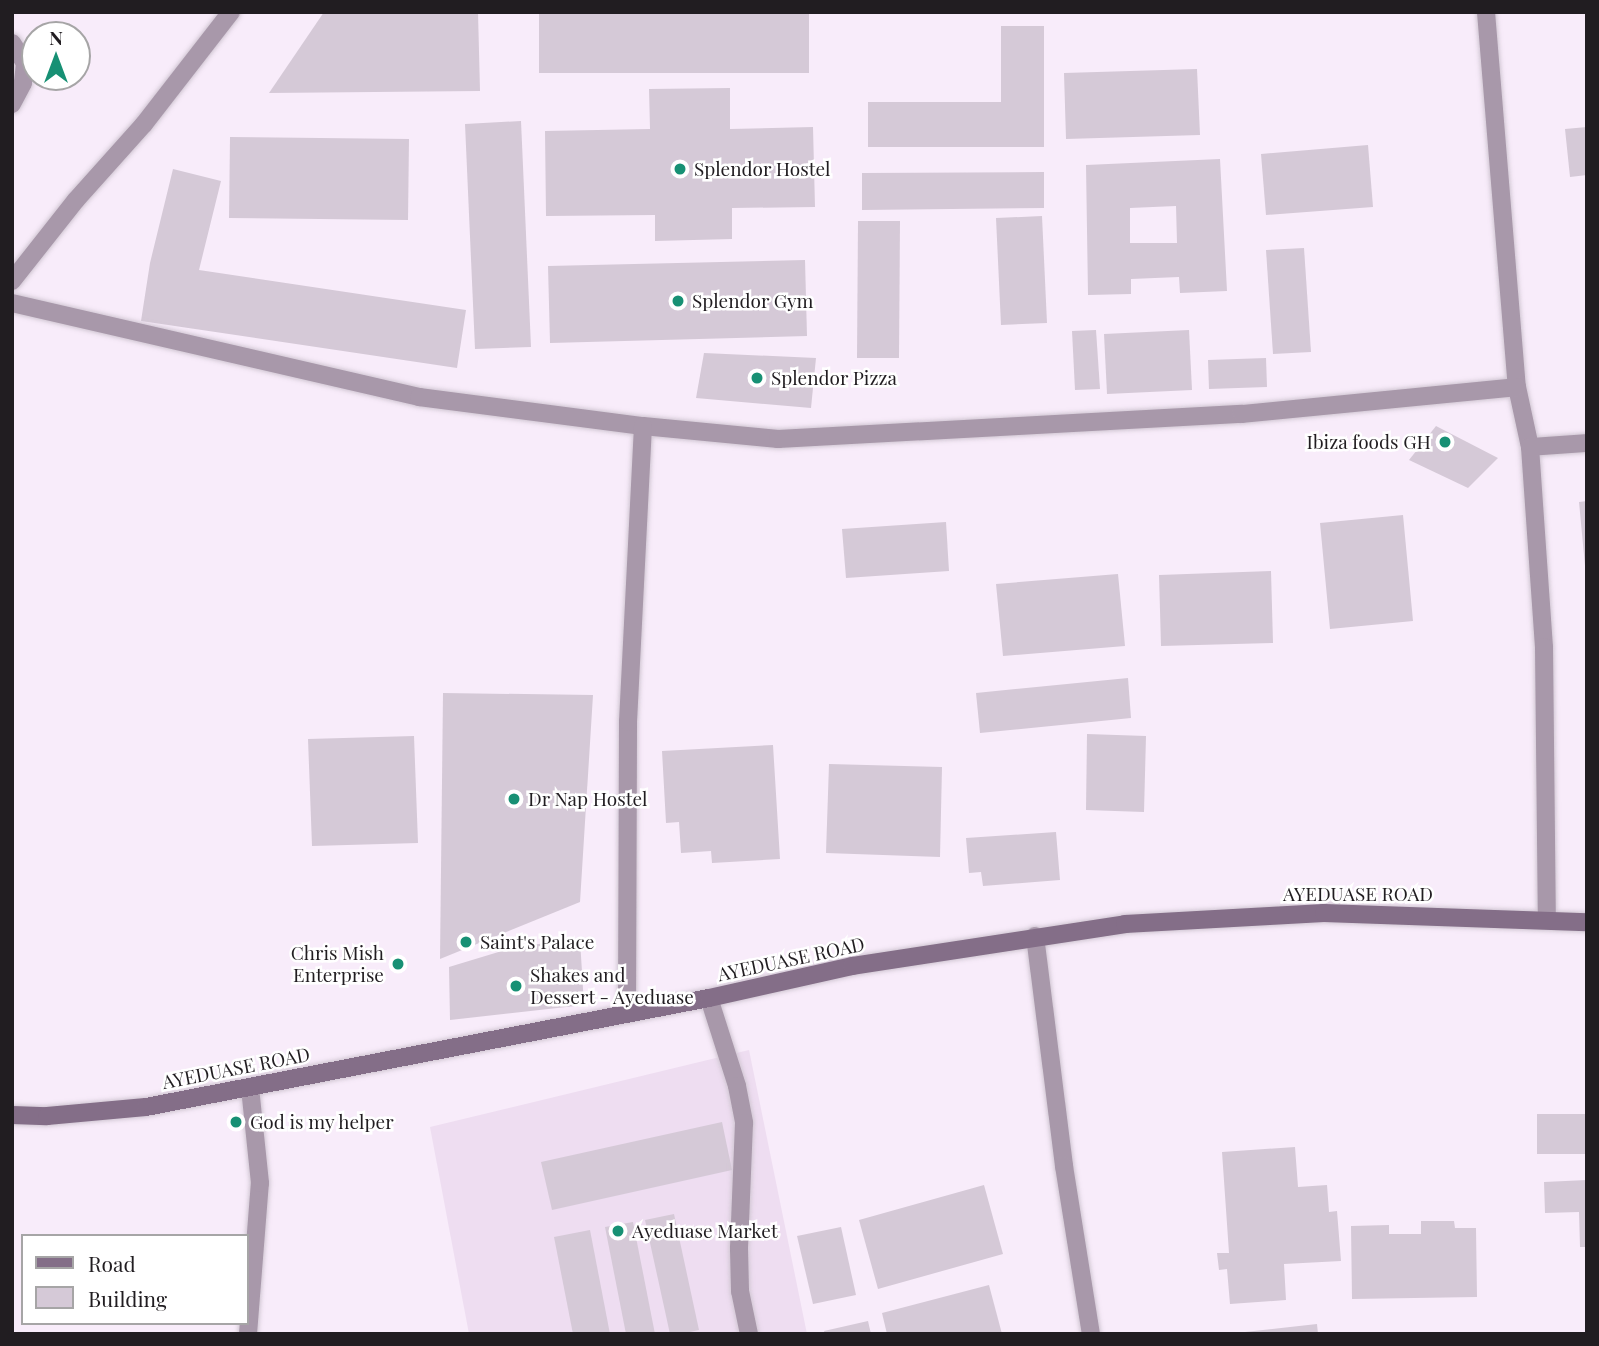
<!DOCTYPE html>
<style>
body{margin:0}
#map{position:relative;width:1599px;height:1346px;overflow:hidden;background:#f8ecfa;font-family:"Playfair Display",serif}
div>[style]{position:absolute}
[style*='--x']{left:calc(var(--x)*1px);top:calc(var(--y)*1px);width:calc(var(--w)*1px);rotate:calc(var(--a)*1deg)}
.built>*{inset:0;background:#eeddf1}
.building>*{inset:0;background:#d5c9d7}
.roads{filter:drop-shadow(0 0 2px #d1c7d3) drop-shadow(0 0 2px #d1c7d3)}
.lane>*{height:18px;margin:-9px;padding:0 9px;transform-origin:9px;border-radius:9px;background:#a898aa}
.street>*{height:18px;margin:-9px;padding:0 9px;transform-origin:9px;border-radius:9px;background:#a898aa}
.secondary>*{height:18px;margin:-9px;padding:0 9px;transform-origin:9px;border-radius:9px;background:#846e88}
.dots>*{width:19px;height:19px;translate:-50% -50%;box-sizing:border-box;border:4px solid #fff;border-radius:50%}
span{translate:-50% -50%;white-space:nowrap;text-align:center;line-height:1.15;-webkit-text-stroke:5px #fff;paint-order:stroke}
.poi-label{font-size:19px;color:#211d21}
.left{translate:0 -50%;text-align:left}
.right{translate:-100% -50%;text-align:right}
.street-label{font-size:19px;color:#211d21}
.frame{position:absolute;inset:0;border:14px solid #211d21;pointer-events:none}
.legend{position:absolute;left:21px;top:1234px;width:228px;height:91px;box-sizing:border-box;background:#fff;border:2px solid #a6a5a6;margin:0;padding:9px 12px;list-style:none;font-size:21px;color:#211d21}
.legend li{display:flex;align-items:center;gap:14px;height:35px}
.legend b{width:35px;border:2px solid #a6a5a6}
.north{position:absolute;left:21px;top:21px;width:70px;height:70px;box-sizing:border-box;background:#fff;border:2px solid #a6a5a6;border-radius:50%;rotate:0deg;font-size:19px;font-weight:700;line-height:28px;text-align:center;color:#211d21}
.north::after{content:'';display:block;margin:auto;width:24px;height:32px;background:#179074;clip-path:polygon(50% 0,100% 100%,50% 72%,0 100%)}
</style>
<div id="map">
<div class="built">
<i style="clip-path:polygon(749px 1050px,807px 1334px,469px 1334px,430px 1127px)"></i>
</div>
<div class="building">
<i style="clip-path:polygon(324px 12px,478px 12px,480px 91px,269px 93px)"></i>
<i style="clip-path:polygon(539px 12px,809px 12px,809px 73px,539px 73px)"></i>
<i style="clip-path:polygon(1001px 26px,1044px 26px,1044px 147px,868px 147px,868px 102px,1001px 102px)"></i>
<i style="clip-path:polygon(1197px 69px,1200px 135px,1066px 139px,1064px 73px)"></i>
<i style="clip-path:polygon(730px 88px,730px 129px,813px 127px,815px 207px,732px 208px,732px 239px,655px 241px,655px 215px,546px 216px,545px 131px,650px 129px,649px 89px)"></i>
<i style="clip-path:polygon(521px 121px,531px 347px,475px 349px,465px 124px)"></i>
<i style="clip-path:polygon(1587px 127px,1587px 175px,1570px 177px,1565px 129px)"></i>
<i style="clip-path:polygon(230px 137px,409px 139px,408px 220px,229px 218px)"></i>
<i style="clip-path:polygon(1368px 145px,1373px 207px,1266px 215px,1261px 154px)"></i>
<i style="clip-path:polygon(evenodd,1220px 159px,1227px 291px,1180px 293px,1179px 277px,1131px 279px,1131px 294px,1088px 295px,1086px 165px,1220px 159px,1176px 206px,1177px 243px,1130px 243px,1130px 208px,1176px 206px)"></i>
<i style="clip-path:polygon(173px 169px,221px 181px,199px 270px,466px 310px,457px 368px,141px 321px,150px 263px)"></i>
<i style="clip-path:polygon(1044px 172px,1044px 208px,862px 210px,862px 173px)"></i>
<i style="clip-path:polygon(1042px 216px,1047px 323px,1001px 325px,996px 218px)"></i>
<i style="clip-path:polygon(858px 221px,900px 221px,899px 358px,857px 358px)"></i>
<i style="clip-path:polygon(1304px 248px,1311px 352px,1273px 354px,1266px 250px)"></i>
<i style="clip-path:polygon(805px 260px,807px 336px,550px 343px,548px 266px)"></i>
<i style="clip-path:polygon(1096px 330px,1100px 389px,1075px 390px,1072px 331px)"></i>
<i style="clip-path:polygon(1189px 330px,1192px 390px,1107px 394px,1104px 334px)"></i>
<i style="clip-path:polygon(704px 353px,816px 358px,811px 408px,696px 398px)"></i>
<i style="clip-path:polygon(1266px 358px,1267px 387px,1209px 389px,1208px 360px)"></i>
<i style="clip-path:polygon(1436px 426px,1498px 458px,1468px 488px,1409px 460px)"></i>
<i style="clip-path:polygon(1587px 501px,1587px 566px,1585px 566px,1579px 502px)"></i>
<i style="clip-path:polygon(1403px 515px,1413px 621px,1330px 629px,1320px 523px)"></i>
<i style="clip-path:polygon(946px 522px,949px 571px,846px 578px,842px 529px)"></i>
<i style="clip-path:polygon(1271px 571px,1273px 643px,1161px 646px,1159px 575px)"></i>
<i style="clip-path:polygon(1118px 574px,1125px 646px,1003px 656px,996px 584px)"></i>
<i style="clip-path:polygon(1128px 678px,1131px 718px,980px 733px,976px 693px)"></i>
<i style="clip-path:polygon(443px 693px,593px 695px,580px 902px,440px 959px)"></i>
<i style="clip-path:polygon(1087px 734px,1146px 736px,1144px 812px,1086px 810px)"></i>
<i style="clip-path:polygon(414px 736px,418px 843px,312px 846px,308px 739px)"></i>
<i style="clip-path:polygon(773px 745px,780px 859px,712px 863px,711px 851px,681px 853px,679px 822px,666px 823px,662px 751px)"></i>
<i style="clip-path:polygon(829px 764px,942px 767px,940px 857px,826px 853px)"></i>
<i style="clip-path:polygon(1056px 832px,1060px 880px,983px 886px,981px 872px,969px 873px,966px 838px)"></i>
<i style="clip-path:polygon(580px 940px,584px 1005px,450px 1020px,449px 967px,518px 946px)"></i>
<i style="clip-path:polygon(1537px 1114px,1587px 1114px,1587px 1154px,1537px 1154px)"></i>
<i style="clip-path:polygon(722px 1122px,732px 1170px,552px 1210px,541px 1162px)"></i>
<i style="clip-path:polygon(1295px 1147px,1298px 1187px,1327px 1185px,1329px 1212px,1337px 1211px,1341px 1261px,1284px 1264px,1286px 1300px,1230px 1304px,1227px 1269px,1219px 1270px,1217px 1253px,1229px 1253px,1222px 1152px)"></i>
<i style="clip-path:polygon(1587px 1180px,1587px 1247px,1580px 1247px,1579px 1212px,1545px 1213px,1544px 1182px)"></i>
<i style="clip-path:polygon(984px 1185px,1003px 1254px,878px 1289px,859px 1220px)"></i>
<i style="clip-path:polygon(674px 1214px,699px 1330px,681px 1334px,670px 1334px,645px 1220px)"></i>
<i style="clip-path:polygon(1421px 1221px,1454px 1221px,1455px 1228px,1476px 1228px,1477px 1297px,1352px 1299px,1351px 1226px,1389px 1225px,1389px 1234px,1421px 1234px)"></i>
<i style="clip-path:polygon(633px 1222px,655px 1334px,626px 1334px,605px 1227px)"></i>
<i style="clip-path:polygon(841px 1227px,856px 1295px,813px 1304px,797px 1236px)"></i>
<i style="clip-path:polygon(590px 1230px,610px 1334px,573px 1334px,554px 1237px)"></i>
<i style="clip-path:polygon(989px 1285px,1002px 1334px,887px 1334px,882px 1313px)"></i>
<i style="clip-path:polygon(868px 1321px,871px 1334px,825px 1334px,824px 1331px)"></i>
<i style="clip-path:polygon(1317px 1324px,1318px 1334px,1246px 1334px,1245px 1332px)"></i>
</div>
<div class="roads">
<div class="lane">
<i style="--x:12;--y:43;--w:24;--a:57"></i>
<i style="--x:25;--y:63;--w:20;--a:96"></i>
<i style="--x:23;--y:83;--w:24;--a:118"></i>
</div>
<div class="street">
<i style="--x:1486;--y:12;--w:376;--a:85.3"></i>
<i style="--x:1517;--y:387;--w:61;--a:77.8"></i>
<i style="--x:1530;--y:447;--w:200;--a:86"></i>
<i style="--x:1544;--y:647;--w:272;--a:89.4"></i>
<i style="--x:12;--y:281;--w:103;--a:-51.7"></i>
<i style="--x:76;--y:200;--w:102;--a:-48.2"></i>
<i style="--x:144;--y:124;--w:142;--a:-52.2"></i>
<i style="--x:12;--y:303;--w:418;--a:13"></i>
<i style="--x:419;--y:397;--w:226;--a:7.4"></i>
<i style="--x:643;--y:426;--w:136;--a:5.5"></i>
<i style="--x:778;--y:439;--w:465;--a:-3.1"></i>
<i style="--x:1242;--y:414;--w:276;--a:-5.6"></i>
<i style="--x:1530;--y:447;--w:57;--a:-4"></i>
<i style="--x:1035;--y:936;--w:232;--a:82.8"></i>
<i style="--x:1064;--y:1166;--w:170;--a:80.9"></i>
<i style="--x:709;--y:998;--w:92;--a:72.3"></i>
<i style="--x:737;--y:1086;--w:38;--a:79"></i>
<i style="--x:744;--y:1123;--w:126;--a:92.3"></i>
<i style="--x:739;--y:1249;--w:42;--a:88.6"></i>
<i style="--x:740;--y:1291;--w:44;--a:78.2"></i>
<i style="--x:627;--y:1012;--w:290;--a:-89.8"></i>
<i style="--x:628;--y:722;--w:296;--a:-87.1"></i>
<i style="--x:248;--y:1334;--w:151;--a:-85.5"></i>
<i style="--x:260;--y:1183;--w:96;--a:-96"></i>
</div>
<div class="secondary">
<i style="--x:12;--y:1115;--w:35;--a:2"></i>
<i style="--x:47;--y:1116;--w:99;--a:-5.2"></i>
<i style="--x:146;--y:1107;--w:573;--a:-10.96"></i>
<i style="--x:709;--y:998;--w:147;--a:-12.6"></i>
<i style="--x:852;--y:966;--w:276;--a:-8.7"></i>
<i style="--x:1125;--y:924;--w:199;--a:-3.2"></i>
<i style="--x:1324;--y:913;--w:263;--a:2"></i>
</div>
</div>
<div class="dots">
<i style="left:680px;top:169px;background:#179074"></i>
<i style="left:678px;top:301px;background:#179074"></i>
<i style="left:757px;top:378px;background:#179074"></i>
<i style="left:1445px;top:442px;background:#179074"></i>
<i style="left:514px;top:799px;background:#179074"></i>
<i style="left:466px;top:942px;background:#179074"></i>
<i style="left:398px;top:964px;background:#179074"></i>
<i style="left:516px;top:986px;background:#179074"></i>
<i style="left:236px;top:1122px;background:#179074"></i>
<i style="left:618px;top:1231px;background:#179074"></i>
</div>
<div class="poi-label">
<span class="left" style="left:694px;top:169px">Splendor Hostel</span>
<span class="left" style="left:692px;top:301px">Splendor Gym</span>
<span class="left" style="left:771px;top:378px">Splendor Pizza</span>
<span class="right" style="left:1431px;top:442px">Ibiza foods GH</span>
<span class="left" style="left:528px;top:799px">Dr Nap Hostel</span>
<span class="left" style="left:480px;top:942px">Saint's Palace</span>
<span class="right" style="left:384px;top:964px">Chris Mish<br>Enterprise</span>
<span class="left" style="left:530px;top:986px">Shakes and<br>Dessert - Ayeduase</span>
<span class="left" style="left:250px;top:1122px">God is my helper</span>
<span class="left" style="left:632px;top:1231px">Ayeduase Market</span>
</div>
<div class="street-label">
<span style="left:1358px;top:894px">AYEDUASE ROAD</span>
<span style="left:791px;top:959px;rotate:-12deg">AYEDUASE ROAD</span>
<span style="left:236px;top:1068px;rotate:-11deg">AYEDUASE ROAD</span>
</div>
<div class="frame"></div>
<ul class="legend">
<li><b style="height:9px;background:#846e88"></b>Road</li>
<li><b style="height:19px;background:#d5c9d7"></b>Building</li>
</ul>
<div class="north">N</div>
</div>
